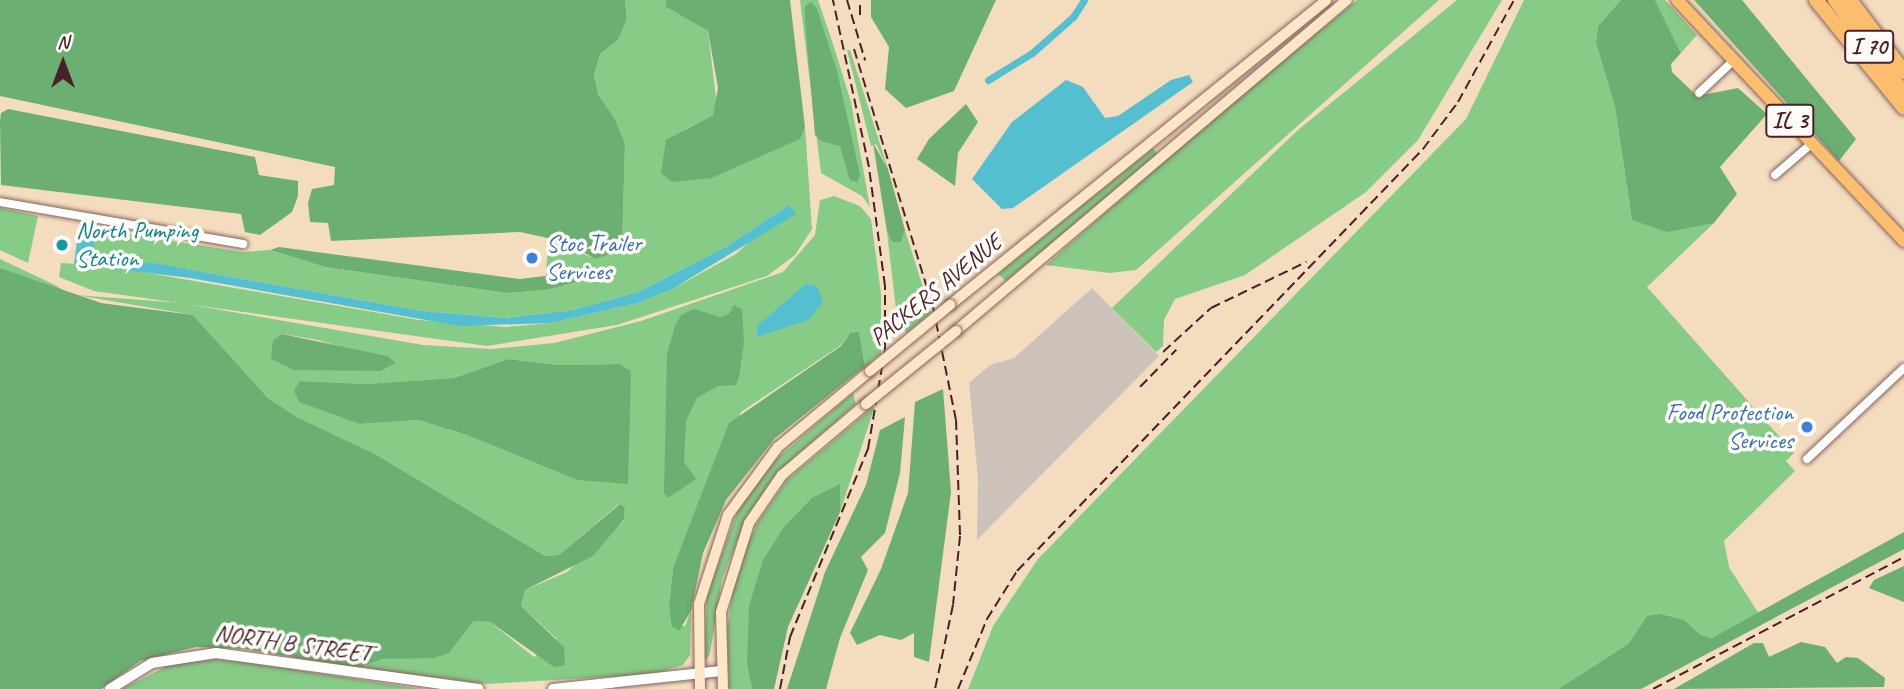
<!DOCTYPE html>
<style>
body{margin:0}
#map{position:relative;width:1904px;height:689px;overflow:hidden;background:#f4ddbf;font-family:Caveat,sans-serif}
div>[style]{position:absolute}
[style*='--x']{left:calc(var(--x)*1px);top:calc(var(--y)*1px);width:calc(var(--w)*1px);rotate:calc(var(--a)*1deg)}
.industrial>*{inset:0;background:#ccc2b9}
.green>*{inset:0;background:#86cb86}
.forest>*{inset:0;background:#6caf73}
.water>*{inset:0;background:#54bfd0}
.canal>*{height:7px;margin:-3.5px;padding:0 3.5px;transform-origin:3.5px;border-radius:3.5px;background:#54bfd0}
.roads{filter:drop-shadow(0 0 2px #86625f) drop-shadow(0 0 2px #86625f)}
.minor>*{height:8px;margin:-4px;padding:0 4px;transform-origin:4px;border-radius:4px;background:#fff}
.tertiary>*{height:10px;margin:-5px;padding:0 5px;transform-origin:5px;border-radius:5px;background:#fff}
.secondary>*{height:10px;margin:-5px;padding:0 5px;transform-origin:5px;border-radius:5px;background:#fde5c5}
.primary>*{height:12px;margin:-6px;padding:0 6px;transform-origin:6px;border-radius:6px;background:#fbbe6e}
.motorway>*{height:14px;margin:-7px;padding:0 7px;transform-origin:7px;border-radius:7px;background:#fbbe6e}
.rail>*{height:2px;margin-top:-1px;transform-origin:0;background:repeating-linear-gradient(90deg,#4a1f2b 0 10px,transparent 0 15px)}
.bridges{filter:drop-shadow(0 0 2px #86625f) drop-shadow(0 0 2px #86625f)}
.secondary-bridge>*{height:10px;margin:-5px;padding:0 5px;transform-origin:5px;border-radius:5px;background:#fde5c5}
.dots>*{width:19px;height:19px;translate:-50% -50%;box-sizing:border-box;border:4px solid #fdfcf7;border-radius:50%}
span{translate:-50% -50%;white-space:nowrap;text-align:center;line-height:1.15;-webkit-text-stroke:7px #fdfcf7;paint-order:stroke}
.shield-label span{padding:2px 5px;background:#fdfcf7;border:2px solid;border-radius:5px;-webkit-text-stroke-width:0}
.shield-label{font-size:23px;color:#4a1f2b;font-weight:700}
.culture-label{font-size:24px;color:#0d838f}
.left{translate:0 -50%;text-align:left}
.shop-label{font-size:24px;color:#366cbe}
.right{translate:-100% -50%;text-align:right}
.street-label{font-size:24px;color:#4a1f2b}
.north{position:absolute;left:28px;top:28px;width:70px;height:70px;-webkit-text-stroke:5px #fdfcf7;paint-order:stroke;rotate:0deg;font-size:19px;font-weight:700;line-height:28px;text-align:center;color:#4a1f2b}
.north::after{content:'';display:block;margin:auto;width:24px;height:32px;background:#4a1f2b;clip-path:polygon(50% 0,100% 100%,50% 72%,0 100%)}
</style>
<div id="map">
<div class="industrial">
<i style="clip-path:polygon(1092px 288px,1159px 356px,977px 540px,978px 478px,969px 383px,990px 365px,1014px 358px)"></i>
</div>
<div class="green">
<i style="clip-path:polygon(625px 0,666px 0,666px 7px,708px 31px,717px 106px,713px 115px,684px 130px,712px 178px,799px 139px,805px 127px,812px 229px,795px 255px,767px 276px,617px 325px,487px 346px,94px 291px,59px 277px,61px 263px,108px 266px,419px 320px,506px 327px,551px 323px,642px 302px,674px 288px,736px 254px,789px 205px,724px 248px,638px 292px,573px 310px,505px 318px,422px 311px,192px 270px,129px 264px,92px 252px,95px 237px,89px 228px,243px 252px,270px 250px,325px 267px,507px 293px,546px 290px,604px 269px,546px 278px,548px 238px,595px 259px,622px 251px,625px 143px,615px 119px,597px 95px,594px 75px,600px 54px,618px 40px,627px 19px)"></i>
<i style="clip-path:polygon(800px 0,818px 0,833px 44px,851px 102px,870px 207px,862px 196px,821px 173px)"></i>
<i style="clip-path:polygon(1357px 0,1439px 0,1136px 270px,1110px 273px,1046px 265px,1211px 120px)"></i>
<i style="clip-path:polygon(1457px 0,1502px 0,1418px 140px,1366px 192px,1245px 275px,1175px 299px,1164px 320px,1163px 346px,1156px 352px,1112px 308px,1298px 130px)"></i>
<i style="clip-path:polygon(1524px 0,1621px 0,1598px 26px,1596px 43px,1615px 107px,1632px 220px,1714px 223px,1647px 287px,1794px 453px,1786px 461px,1795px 471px,1724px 541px,1729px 567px,1759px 614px,1712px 638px,1701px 635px,1684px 620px,1647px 616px,1628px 644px,1558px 689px,968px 689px,993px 626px,1038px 559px,1466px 119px)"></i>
<i style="clip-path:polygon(1655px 0,1665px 0,1697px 35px,1681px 53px)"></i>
<i style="clip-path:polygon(847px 50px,850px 50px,888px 169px,876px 144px,871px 146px)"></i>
<i style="clip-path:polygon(1153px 148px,1158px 155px,1006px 281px,998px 274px)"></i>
<i style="clip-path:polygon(evenodd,834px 196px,860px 206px,871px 219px,881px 293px,881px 354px,865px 366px,859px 333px,850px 333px,841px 345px,741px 412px,673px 568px,669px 607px,673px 626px,685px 626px,691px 611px,690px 655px,683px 665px,654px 674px,487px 684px,360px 668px,382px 659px,449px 653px,474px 621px,490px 622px,534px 657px,557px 639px,521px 606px,525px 590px,567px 572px,624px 520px,625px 508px,619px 504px,559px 555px,545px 556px,375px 454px,297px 417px,268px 398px,193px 315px,76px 295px,181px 303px,423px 345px,492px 349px,554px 343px,641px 321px,783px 272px,815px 235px,820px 200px,834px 196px,283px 334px,318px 340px,396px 363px,381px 371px,273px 340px,283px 334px,834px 196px,508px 359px,557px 365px,619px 364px,577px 480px,467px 435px,418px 420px,360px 424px,301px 381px,366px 384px,454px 378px,508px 359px)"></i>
<i style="clip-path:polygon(0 208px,38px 216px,28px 263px,0 250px)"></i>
<i style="clip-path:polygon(905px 230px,931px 313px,906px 333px,896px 309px,887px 232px,892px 242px,901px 242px)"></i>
<i style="clip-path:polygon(0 259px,55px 285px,68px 293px,0 268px)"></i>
<i style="clip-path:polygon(853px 393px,856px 404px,792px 459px,747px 516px,722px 579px,710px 653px,704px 663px,707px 595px,738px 510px,775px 460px)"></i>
<i style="clip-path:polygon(875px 406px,840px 512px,840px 485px,747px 665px,752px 689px,729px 689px,727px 631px,732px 594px,742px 556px,758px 522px,787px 480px)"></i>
<i style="clip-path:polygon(212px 659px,251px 663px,420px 689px,122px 689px,169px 665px)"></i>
</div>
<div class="forest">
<i style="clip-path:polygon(0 0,625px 0,627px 19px,618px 40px,600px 54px,594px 75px,598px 95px,615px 119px,625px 143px,622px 251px,595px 259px,566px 242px,520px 232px,331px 241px,328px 223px,310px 222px,308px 203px,312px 189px,334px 185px,335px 167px,0 96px)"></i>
<i style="clip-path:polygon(666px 0,790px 0,805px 127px,800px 139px,712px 178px,672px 182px,661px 173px,666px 140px,713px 115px,718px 88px,708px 31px,666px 7px)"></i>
<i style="clip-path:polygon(871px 0,996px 0,954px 91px,906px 108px,885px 89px,889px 47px,871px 17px)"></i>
<i style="clip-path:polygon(1621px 0,1655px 0,1681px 53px,1671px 64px,1672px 72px,1697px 96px,1738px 88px,1767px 114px,1720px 167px,1737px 194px,1714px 223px,1667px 232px,1632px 220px,1615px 107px,1596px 43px,1598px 26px)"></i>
<i style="clip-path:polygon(1694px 0,1742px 0,1856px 139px,1839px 161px)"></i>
<i style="clip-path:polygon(811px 2px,817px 9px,837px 71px,860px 175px,857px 182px,850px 180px,840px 146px,821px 141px,815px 135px,805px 21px,805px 6px)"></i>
<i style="clip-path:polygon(966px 104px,978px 122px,958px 153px,955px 186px,917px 159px,929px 139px)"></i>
<i style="clip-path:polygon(8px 109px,255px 157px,259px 175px,298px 181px,298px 196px,292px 212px,260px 235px,245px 232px,241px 214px,1px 185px,0 121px,1px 113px)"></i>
<i style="clip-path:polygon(873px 143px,888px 169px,905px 230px,901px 242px,892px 242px,887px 232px)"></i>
<i style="clip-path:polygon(279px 247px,520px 279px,604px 269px,612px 272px,546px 290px,507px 293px,325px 267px,270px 250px)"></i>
<i style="clip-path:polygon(0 268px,101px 303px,193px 315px,268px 398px,297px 417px,375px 454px,545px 556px,559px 555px,620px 504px,625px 508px,624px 519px,593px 556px,525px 590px,521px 606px,564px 647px,565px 665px,554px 667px,490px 622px,474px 621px,449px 653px,433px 658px,382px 659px,360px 668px,244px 649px,196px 647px,140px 661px,101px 689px,0 689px)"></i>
<i style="clip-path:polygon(734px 305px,742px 309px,744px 343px,739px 377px,736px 385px,718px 386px,697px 398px,686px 421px,684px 462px,696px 479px,668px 498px,664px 493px,667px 354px,675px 326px,681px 315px,694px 309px,720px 317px,729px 314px)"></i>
<i style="clip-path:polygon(859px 332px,865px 366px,775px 438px,726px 500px,703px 553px,691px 611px,679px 631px,672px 626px,669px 607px,673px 568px,729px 423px,841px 346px,850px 333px)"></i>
<i style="clip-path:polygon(282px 334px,387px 356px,396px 363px,381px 371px,294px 370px,271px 359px,273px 340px)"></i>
<i style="clip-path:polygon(508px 359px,557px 365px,619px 364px,631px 371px,628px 484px,577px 480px,467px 435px,418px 420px,360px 424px,299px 402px,294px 391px,300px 381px,366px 384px,454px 378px)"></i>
<i style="clip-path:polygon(943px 389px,951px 492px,929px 662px,914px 657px,914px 633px,901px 640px,880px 635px,857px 645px,850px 633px,881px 569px,908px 493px,915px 402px)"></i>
<i style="clip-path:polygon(905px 417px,900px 473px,885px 533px,861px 557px,868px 570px,840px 638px,826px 689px,787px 689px,825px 572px,866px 485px,880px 430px)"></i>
<i style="clip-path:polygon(840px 484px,840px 512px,788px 627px,774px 689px,752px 689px,747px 665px,749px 606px,763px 560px,784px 527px,812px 498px)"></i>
<i style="clip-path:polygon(1904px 532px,1904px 549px,1641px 689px,1558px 689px,1628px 644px,1647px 616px,1660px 614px,1684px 620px,1701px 635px,1712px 638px)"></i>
<i style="clip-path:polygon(1904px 566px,1904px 602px,1869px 588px,1874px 580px)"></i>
<i style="clip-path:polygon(1801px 642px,1825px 647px,1837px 663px,1846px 657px,1858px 658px,1885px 678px,1884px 687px,1674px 689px,1754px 643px,1763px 643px,1769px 657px)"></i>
</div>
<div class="water">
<i style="clip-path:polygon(1189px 75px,1193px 82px,1013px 208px,1002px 209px,972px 179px,1012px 122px,1066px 80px,1083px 87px,1105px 118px,1118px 116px,1171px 80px)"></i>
<i style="clip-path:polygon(789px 205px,796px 214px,674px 288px,642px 302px,551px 323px,460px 326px,190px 278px,74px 264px,79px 227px,89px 228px,95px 237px,93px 252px,129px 264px,153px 263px,422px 311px,505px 318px,573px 310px,638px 292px,724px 248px)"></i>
<i style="clip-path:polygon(806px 284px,817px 286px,823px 302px,808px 320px,757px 337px,757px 326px)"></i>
</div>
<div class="canal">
<i style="--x:988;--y:80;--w:52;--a:-31.5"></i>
<i style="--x:1032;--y:53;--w:55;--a:-41.3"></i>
<i style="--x:1073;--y:17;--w:20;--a:-57"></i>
</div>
<div class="roads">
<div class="minor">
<i style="--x:1699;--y:93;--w:48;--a:-43.3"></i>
<i style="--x:1775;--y:175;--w:48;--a:-40.7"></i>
<i style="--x:0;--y:202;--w:247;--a:9.8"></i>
<i style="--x:1807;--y:459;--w:133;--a:-43.2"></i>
</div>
<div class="tertiary">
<i style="--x:110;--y:689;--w:49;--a:-31.8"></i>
<i style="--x:152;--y:663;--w:65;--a:-8.9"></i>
<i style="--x:216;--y:653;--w:265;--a:7.8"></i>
<i style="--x:553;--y:689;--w:169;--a:-6.1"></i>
</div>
<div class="secondary">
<i style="--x:950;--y:305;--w:484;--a:-39"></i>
<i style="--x:956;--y:331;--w:512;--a:-40.25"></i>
<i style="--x:700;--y:689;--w:85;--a:-90.7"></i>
<i style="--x:699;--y:604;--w:94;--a:-72"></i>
<i style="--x:728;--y:515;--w:84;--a:-53.7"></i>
<i style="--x:778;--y:447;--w:119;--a:-39.6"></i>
<i style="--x:723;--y:689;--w:77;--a:-91.5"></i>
<i style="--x:721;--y:612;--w:93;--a:-72.5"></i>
<i style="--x:749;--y:523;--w:58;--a:-55.5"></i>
<i style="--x:782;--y:475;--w:110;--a:-40.2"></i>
</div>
<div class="primary">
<i style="--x:1677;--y:0;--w:331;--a:46.7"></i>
</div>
<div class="motorway">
<i style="--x:1816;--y:0;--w:139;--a:50.8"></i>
<i style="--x:1835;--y:0;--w:116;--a:53.4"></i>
<i style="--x:1850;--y:0;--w:90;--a:53.1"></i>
</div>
</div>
<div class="rail">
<i style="--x:847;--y:0;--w:63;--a:73.3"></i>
<i style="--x:860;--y:15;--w:15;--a:-90"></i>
<i style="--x:854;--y:49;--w:270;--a:73"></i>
<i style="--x:933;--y:307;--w:115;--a:78.5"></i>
<i style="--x:956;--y:420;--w:116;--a:88"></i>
<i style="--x:960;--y:536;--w:69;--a:95.8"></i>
<i style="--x:953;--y:605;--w:86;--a:102.1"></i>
<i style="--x:1163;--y:352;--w:65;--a:-42.5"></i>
<i style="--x:1211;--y:308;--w:106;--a:-25.8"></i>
<i style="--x:1140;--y:387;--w:52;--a:-45.8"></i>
<i style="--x:780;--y:689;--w:53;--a:-79.1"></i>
<i style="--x:790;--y:637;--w:204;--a:-67.5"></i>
<i style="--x:868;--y:449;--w:100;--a:-80.3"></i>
<i style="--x:885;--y:350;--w:64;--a:-90"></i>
<i style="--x:885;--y:286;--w:120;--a:-97.7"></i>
<i style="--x:869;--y:167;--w:171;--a:-102.2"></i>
<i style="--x:958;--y:689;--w:76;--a:-67.5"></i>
<i style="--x:987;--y:619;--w:57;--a:-58"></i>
<i style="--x:1017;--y:571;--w:586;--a:-46.11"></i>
<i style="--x:1423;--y:149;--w:59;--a:-53.3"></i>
<i style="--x:1458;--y:102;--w:116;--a:-61.2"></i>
<i style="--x:1653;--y:689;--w:284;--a:-27.7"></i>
</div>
<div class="bridges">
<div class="secondary-bridge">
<i style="--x:870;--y:371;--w:104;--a:-39.5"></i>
<i style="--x:866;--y:404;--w:116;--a:-39"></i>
</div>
</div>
<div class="dots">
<i style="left:62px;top:245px;background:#0f9aa8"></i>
<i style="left:532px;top:258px;background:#3f7fe0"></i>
<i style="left:1807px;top:427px;background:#3f7fe0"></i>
</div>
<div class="shield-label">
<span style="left:1869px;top:47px">I 70</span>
<span style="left:1790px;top:121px">IL 3</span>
</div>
<div class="culture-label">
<span class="left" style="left:76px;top:245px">North Pumping<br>Station</span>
</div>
<div class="shop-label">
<span class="left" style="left:546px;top:258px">Stoc Trailer<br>Services</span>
<span class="right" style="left:1793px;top:427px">Food Protection<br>Services</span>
</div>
<div class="street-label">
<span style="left:936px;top:290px;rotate:-39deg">PACKERS AVENUE</span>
<span style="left:293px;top:644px;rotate:8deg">NORTH B STREET</span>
</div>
<div class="north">N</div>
</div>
